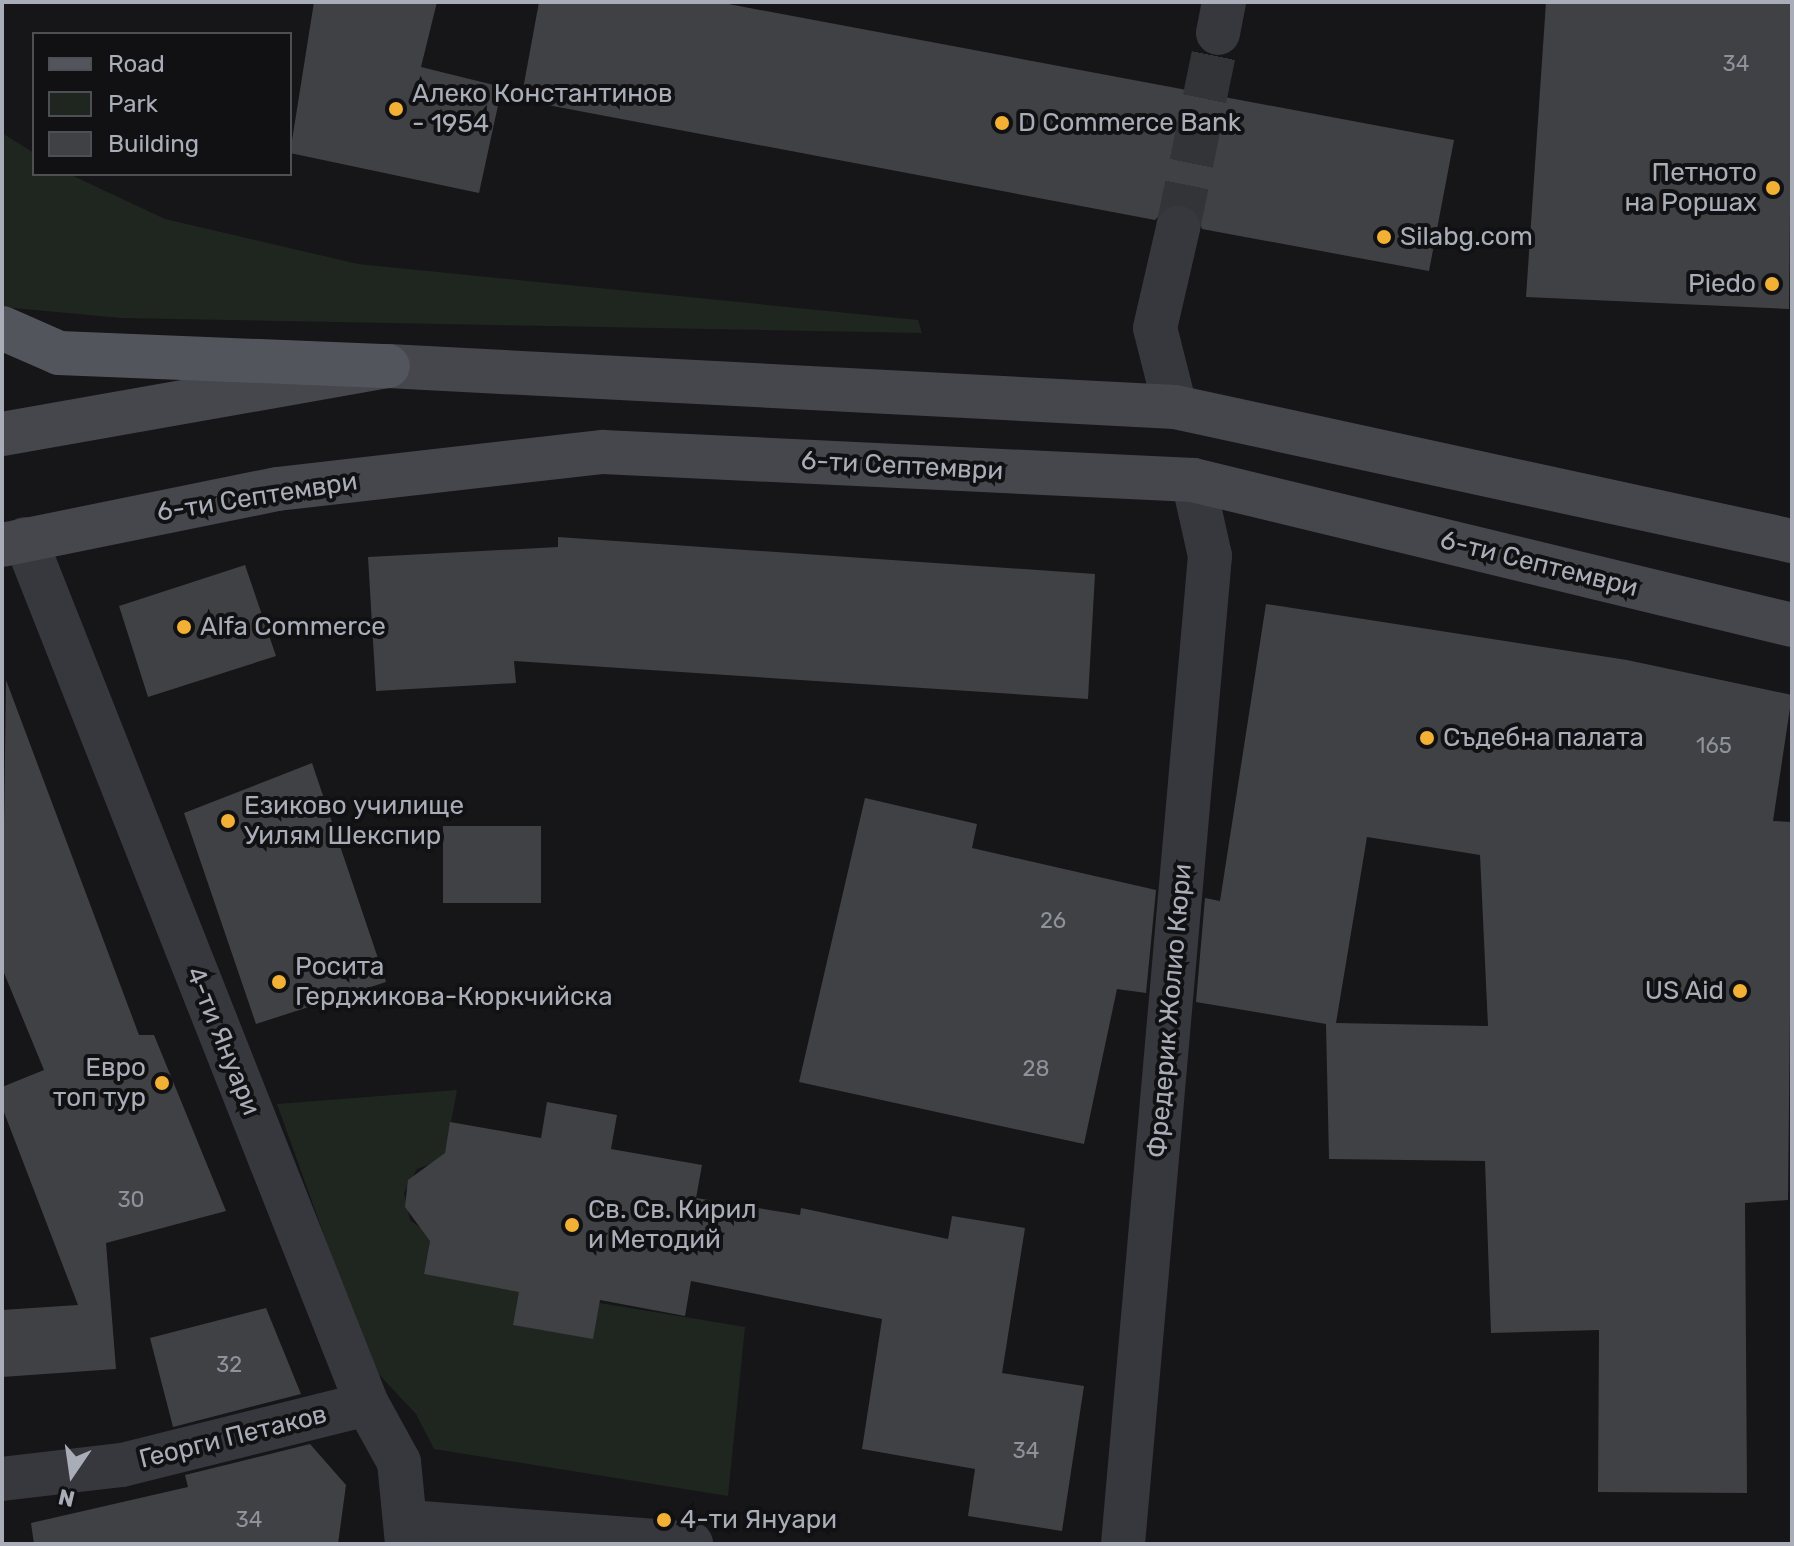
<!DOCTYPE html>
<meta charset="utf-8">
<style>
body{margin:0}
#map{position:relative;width:1794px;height:1546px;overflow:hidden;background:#161618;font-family:Rubik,sans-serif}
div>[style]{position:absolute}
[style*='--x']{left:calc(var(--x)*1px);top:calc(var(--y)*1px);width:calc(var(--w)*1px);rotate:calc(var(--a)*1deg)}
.green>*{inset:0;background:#1e261f}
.building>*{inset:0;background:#404145}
.minor-tunnel>*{height:44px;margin-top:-22px;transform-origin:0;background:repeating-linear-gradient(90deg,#333438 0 44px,transparent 0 66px)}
.pedestrian>*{height:44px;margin:-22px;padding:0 22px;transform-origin:22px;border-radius:22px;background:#37383d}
.minor>*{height:44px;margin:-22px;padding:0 22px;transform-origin:22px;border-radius:22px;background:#37383d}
.secondary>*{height:44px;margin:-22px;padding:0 22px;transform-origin:22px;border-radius:22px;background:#45474d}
.primary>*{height:44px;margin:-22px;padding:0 22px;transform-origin:22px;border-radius:22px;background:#53555c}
.dots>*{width:22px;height:22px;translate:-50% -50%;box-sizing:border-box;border:4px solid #111113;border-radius:50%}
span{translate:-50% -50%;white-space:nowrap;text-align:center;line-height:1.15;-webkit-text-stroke:8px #111113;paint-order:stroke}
.number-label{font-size:22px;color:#8e929b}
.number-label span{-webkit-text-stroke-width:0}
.poi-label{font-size:26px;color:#a8adb8}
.left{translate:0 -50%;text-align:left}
.right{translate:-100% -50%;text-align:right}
.street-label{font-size:26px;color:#a8adb8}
.frame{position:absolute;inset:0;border:4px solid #a8adb8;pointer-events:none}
.legend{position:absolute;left:32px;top:32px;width:260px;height:144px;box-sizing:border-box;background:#111113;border:2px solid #4d4f55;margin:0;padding:10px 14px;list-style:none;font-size:24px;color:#a8adb8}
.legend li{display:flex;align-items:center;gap:16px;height:40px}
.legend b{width:40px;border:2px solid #4d4f55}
.north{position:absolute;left:32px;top:1434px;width:80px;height:80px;-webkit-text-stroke:6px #111113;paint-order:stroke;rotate:193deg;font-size:22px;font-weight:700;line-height:32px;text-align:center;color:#a8adb8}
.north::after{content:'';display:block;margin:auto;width:28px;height:36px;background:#a8adb8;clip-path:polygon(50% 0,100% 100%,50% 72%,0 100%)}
</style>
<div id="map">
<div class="green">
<i style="clip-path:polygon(2px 133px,34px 153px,34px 174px,69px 174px,165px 219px,358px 264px,918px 320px,922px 333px,122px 318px,2px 307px)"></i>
<i style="clip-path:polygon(457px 1090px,444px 1159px,417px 1169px,404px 1193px,410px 1220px,431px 1236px,424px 1274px,745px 1327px,728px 1496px,434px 1449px,416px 1414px,371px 1366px,277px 1104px)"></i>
</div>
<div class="building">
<i style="clip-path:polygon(314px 2px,437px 2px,421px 67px,502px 87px,479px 193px,290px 153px)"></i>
<i style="clip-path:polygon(539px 2px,718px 2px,1454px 140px,1429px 271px,1202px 229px,1196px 210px,1183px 204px,1170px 204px,1155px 220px,521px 100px)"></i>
<i style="clip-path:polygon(1546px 2px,1792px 2px,1789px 309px,1526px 297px)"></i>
<i style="clip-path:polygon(558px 537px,1095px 574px,1088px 699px,514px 661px,516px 683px,376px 691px,368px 557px,558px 547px)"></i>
<i style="clip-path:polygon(245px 565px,276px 656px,148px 697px,119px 606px)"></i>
<i style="clip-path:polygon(evenodd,1266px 604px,1627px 660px,1792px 695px,1773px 821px,1792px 822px,1788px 1200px,1745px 1203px,1747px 1493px,1598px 1492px,1599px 1330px,1491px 1333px,1485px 1161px,1329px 1159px,1326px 1024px,1196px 1002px,1205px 898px,1220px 901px,1266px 604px,1367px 837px,1480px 855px,1488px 1026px,1336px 1023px,1367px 837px)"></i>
<i style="clip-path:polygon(6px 680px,139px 1035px,154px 1035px,226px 1211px,106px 1243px,116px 1369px,2px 1377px,2px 1310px,78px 1305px,2px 1107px,2px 1087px,44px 1070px,2px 968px)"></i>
<i style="clip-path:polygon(312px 763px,386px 982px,256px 1024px,184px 813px)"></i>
<i style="clip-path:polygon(865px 798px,977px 824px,972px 848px,1156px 890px,1146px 993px,1117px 989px,1084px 1144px,799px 1082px)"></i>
<i style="clip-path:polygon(443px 826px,541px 826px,541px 903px,443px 903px)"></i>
<i style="clip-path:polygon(547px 1102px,617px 1115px,611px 1149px,702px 1165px,696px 1198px,800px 1215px,801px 1208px,948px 1239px,952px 1216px,1025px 1228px,1002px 1373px,1084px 1386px,1062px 1531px,968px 1516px,975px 1469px,862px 1449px,882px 1319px,691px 1281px,685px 1316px,600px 1300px,593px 1339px,513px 1325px,519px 1292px,424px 1274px,430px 1241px,405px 1207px,408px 1180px,445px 1153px,450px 1122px,541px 1138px)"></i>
<i style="clip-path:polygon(266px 1308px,301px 1394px,173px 1427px,150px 1338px)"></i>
<i style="clip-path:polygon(310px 1444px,346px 1485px,338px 1544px,34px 1544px,31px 1523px,188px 1487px,185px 1475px)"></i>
</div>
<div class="minor-tunnel">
<i style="--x:1178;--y:228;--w:199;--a:-78.4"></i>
</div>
<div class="pedestrian">
<i style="--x:408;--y:1522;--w:284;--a:4.4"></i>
</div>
<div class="minor">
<i style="--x:1218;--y:33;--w:32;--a:-79"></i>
<i style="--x:1175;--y:407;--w:81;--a:-104.2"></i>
<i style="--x:1155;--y:328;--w:103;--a:-77"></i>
<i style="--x:25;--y:539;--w:930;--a:68.43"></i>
<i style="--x:367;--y:1404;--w:66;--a:61.1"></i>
<i style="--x:399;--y:1462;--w:82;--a:84.4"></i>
<i style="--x:2;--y:1479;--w:121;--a:-6.7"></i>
<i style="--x:122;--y:1465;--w:252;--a:-14"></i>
<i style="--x:1123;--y:1544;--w:992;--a:-84.97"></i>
<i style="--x:1210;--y:556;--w:78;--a:-102.6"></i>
</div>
<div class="secondary">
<i style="--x:2;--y:434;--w:392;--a:-10"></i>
<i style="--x:388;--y:366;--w:788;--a:2.98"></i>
<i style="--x:1175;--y:407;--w:631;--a:12.25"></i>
<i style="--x:2;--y:545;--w:281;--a:-11.5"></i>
<i style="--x:277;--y:489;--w:328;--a:-6.5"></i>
<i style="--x:603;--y:452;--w:591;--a:2.72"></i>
<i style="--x:1193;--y:480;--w:616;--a:13.61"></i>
</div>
<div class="primary">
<i style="--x:2;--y:328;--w:62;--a:23.7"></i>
<i style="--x:59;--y:353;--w:329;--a:2.3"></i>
</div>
<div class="dots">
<i style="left:396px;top:109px;background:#f2b134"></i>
<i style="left:1002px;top:123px;background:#f2b134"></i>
<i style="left:1773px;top:188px;background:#f2b134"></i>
<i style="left:1384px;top:237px;background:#f2b134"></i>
<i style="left:1772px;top:284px;background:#f2b134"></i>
<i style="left:184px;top:627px;background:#f2b134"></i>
<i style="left:1427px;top:738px;background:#f2b134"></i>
<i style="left:228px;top:821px;background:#f2b134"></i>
<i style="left:279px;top:982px;background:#f2b134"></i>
<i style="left:1740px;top:991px;background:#f2b134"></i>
<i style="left:162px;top:1083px;background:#f2b134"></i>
<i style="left:572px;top:1225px;background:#f2b134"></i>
<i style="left:664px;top:1520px;background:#f2b134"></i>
</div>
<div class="number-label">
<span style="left:1736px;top:64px">34</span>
<span style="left:1714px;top:746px">165</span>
<span style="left:1053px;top:921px">26</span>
<span style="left:1036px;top:1069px">28</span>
<span style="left:131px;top:1200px">30</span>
<span style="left:229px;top:1365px">32</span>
<span style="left:1026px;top:1451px">34</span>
<span style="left:249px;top:1520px">34</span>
</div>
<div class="poi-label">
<span class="left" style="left:412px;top:109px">Алеко Константинов<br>- 1954</span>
<span class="left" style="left:1018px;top:123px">D Commerce Bank</span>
<span class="right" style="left:1757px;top:188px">Петното<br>на Роршах</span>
<span class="left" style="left:1400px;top:237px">Silabg.com</span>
<span class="right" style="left:1756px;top:284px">Piedo</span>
<span class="left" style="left:200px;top:627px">Alfa Commerce</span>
<span class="left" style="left:1443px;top:738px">Съдебна палата</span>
<span class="left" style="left:244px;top:821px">Езиково училище<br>Уилям Шекспир</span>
<span class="left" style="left:295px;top:982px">Росита<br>Герджикова-Кюркчийска</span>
<span class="right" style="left:1724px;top:991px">US Aid</span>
<span class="right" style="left:146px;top:1083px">Евро<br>топ тур</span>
<span class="left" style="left:588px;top:1225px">Св. Св. Кирил<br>и Методий</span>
<span class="left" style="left:680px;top:1520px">4-ти Януари</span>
</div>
<div class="street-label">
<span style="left:902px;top:466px;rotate:3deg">6-ти Септември</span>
<span style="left:257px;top:497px;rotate:-9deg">6-ти Септември</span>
<span style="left:1539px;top:564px;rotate:14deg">6-ти Септември</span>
<span style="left:1170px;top:1011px;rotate:-85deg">Фредерик Жолио Кюри</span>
<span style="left:223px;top:1041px;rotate:68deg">4-ти Януари</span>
<span style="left:233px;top:1437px;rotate:-14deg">Георги Петаков</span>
</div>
<div class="frame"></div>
<ul class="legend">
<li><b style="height:10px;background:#53555c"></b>Road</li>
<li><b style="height:22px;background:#1e261f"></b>Park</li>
<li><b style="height:22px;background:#404145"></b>Building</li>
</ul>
<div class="north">N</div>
</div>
